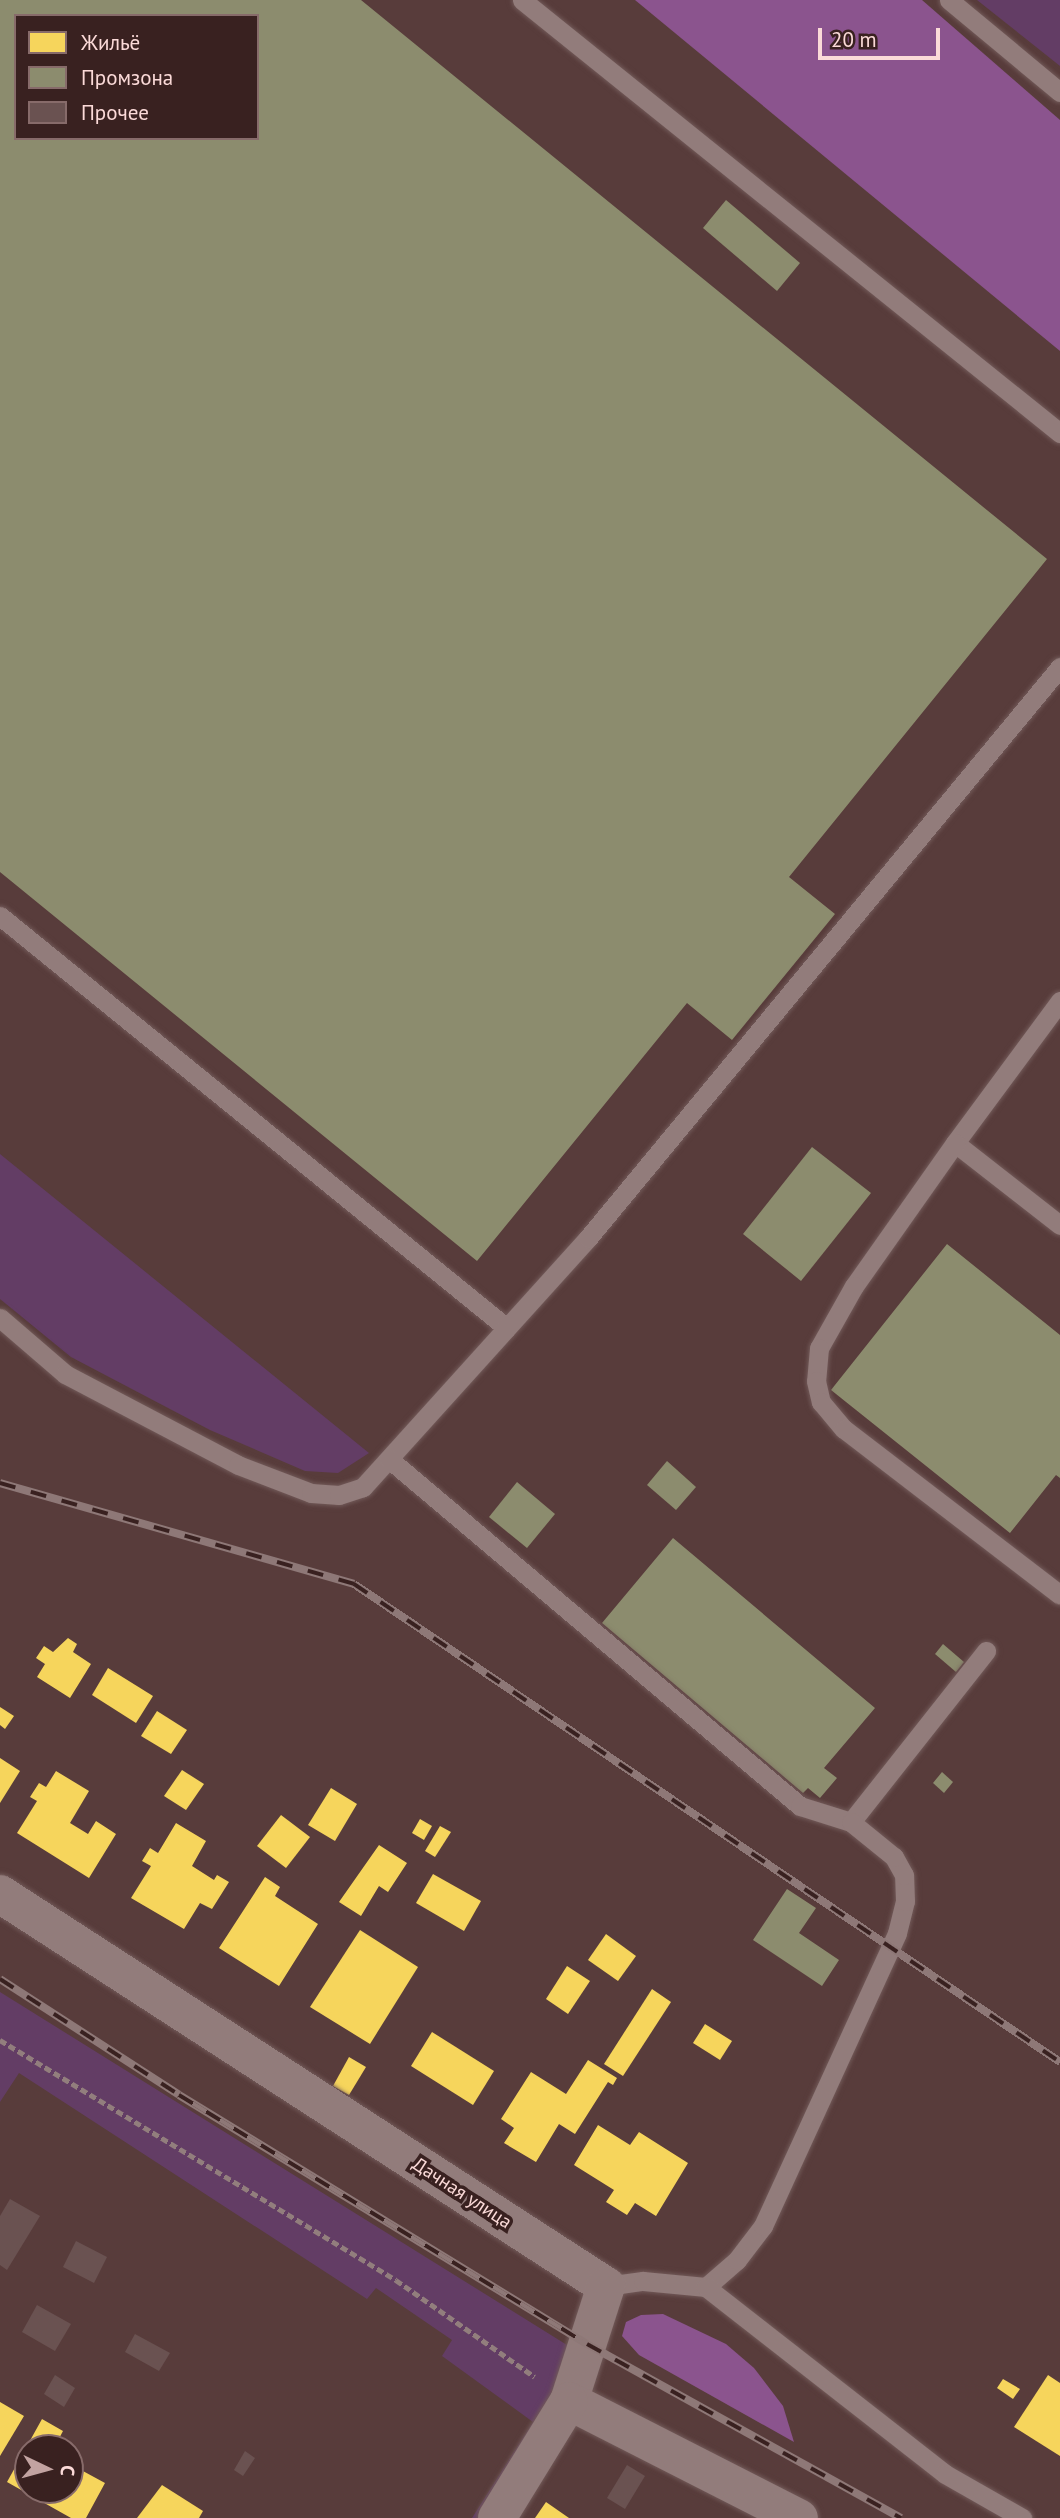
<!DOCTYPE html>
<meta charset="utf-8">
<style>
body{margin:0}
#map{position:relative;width:1060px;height:2518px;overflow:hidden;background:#583c3b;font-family:"PT Sans",sans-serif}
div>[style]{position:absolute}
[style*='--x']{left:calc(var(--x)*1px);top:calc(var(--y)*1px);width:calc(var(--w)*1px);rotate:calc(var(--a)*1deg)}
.green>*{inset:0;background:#633d65}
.forest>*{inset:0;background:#8b548e}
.homes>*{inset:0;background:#f6d55c}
.industry>*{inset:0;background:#8c8c6e}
.building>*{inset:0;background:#6a5251}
.path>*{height:4.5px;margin-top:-2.25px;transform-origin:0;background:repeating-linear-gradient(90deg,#927e7d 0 7px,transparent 0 10.5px)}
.roads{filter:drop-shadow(0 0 2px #715958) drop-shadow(0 0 2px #715958)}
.service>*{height:19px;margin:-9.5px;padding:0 9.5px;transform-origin:9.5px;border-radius:9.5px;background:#927c7b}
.minor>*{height:38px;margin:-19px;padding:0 19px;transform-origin:19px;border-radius:19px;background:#927c7b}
.rail>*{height:8px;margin-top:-4px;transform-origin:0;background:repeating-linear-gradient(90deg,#392120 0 16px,#8e7877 0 32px);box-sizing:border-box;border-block:2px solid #8e7877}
span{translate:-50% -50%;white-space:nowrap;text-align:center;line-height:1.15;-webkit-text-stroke:7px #392120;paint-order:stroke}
.street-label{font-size:19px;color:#fbdad8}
.legend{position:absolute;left:14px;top:14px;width:245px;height:126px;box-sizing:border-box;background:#392120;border:2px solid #876b6a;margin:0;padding:9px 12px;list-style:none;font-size:21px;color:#fbdad8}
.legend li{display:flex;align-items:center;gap:14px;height:35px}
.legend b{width:35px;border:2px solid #876b6a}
.north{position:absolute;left:14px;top:2434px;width:70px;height:70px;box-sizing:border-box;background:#392120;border:2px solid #876b6a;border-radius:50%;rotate:95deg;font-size:19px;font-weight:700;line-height:28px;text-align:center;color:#fbdad8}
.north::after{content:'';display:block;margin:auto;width:24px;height:32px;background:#c2a3a1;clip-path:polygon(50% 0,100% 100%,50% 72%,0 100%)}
.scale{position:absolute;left:818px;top:28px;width:122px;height:32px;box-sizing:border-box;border:4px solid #fbdad8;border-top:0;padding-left:9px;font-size:21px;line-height:24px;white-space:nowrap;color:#fbdad8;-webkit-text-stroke:5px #392120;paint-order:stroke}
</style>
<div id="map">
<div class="green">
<i style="clip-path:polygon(977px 0,1060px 0,1060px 66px)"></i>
<i style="clip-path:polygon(0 1154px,369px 1453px,338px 1473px,305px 1471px,210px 1430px,71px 1357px,0 1299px)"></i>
<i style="clip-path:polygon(0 1992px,575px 2350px,553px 2404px,483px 2518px,472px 2518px,533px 2422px,442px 2356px,452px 2340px,376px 2288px,367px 2299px,19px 2073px,0 2102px)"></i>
</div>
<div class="forest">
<i style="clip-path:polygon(635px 0,922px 0,1060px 120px,1060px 351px)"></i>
<i style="clip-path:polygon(663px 2314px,726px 2344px,754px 2368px,783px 2406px,794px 2442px,639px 2355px,622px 2336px,626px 2322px,641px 2315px)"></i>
</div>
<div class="homes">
<i style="clip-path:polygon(68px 1638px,77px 1644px,73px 1652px,91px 1664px,70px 1698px,37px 1677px,45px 1664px,36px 1658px,44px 1646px,53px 1652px)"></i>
<i style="clip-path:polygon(108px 1668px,153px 1696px,136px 1723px,92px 1695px)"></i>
<i style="clip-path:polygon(0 1707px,14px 1716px,5px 1729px,0 1725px)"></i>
<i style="clip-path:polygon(157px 1711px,187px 1730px,171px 1754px,141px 1736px)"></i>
<i style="clip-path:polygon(0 1758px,20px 1771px,0 1803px)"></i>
<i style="clip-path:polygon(182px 1770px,204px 1784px,186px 1810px,164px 1796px)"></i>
<i style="clip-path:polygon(56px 1771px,89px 1791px,70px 1823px,88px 1834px,96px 1821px,116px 1834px,89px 1878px,17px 1833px,37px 1801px,30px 1797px,39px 1783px,46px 1787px)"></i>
<i style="clip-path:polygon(331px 1788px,357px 1804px,335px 1841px,308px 1825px)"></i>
<i style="clip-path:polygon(281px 1815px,310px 1837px,286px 1868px,257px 1846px)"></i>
<i style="clip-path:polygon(420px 1819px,432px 1826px,424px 1840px,412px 1833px)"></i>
<i style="clip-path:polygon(176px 1823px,206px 1841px,192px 1866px,214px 1880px,217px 1875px,229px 1882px,212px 1909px,200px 1903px,184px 1929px,131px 1898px,151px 1866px,142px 1861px,150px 1848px,158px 1853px)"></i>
<i style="clip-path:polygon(440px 1826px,451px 1832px,435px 1857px,425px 1851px)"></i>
<i style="clip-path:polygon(379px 1845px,407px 1863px,388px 1892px,379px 1886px,361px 1916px,339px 1902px)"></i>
<i style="clip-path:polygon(433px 1874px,481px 1901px,464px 1931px,416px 1903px)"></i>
<i style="clip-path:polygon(265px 1877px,280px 1887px,275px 1896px,318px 1924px,279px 1986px,219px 1948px)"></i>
<i style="clip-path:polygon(360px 1930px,418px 1967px,370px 2044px,310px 2007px)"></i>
<i style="clip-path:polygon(606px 1934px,636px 1956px,618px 1981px,588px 1960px)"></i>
<i style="clip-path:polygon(567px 1966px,590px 1981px,568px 2014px,546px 1999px)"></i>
<i style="clip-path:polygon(652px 1989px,671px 2002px,623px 2076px,604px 2064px)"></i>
<i style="clip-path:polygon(705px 2024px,732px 2041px,720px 2060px,693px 2043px)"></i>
<i style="clip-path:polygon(432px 2032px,494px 2071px,473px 2105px,411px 2066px)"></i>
<i style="clip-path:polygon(349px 2057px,366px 2067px,349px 2095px,333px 2086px)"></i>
<i style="clip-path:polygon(588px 2060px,617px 2078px,613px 2085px,608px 2082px,575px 2134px,559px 2124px,536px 2162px,504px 2143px,514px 2128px,501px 2119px,531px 2072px,566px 2094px)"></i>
<i style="clip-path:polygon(598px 2125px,630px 2145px,639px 2132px,688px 2163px,656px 2216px,635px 2203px,627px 2215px,606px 2202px,614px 2190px,574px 2165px)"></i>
<i style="clip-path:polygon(1048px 2375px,1060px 2383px,1060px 2456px,1014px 2427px)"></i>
<i style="clip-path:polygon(1003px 2379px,1020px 2389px,1013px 2399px,997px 2388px)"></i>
<i style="clip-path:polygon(0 2402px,24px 2416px,0 2456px)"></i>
<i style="clip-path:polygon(42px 2419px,63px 2431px,54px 2448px,28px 2448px,28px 2490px,70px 2490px,70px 2464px,105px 2483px,86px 2518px,71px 2518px,7px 2482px)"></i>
<i style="clip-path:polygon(162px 2485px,203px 2511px,199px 2518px,137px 2518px)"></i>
<i style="clip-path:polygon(546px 2502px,569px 2518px,535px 2518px)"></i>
</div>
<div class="industry">
<i style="clip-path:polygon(evenodd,0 0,361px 0,1047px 559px,789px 877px,835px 914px,732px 1040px,687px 1003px,477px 1261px,0 872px,0 0,16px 16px,257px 16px,257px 138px,16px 138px,16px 16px)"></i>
<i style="clip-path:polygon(726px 200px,800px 263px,777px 291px,703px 228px)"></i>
<i style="clip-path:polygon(812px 1147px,871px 1193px,801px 1281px,743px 1234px)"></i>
<i style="clip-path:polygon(947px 1244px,1060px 1335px,1060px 1478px,1056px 1475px,1010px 1533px,831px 1390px)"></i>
<i style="clip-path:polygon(667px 1461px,696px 1487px,676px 1510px,647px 1485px)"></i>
<i style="clip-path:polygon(517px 1482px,555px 1514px,527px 1548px,489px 1517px)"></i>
<i style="clip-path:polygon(673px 1538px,875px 1708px,824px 1768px,837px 1778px,820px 1798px,808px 1788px,803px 1793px,602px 1623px)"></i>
<i style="clip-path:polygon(943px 1644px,964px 1662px,956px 1672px,935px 1654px)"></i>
<i style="clip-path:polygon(942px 1772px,953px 1782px,944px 1793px,933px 1783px)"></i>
<i style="clip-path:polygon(787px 1889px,816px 1908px,799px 1933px,839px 1960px,822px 1986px,753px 1940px)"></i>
</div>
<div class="building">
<i style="clip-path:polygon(10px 2199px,40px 2216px,7px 2270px,0 2265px,0 2216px)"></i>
<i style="clip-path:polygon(76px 2241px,107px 2257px,94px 2283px,63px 2267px)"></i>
<i style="clip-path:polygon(37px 2305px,71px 2324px,55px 2351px,22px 2332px)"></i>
<i style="clip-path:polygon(135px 2334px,170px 2353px,159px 2371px,125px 2352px)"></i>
<i style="clip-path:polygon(55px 2375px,75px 2388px,64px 2407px,44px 2394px)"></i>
<i style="clip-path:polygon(245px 2451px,255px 2458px,243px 2476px,234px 2470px)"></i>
<i style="clip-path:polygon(627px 2465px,645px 2476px,625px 2509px,607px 2498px)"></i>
</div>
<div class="path">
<i style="--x:0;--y:2040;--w:463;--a:31.2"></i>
<i style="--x:396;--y:2280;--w:169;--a:34.9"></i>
</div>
<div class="roads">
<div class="service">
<i style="--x:522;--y:0;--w:691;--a:38.83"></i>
<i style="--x:949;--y:0;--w:144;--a:39.7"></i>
<i style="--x:0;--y:916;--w:653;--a:39.1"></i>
<i style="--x:1060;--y:1001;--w:177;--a:126.5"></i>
<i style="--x:955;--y:1143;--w:133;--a:38"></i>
<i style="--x:955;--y:1143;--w:175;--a:125.2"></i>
<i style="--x:854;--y:1286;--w:71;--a:119.4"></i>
<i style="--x:819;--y:1348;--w:33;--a:95"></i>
<i style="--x:816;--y:1381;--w:22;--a:77"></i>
<i style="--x:821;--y:1402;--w:35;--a:50"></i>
<i style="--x:844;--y:1429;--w:272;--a:37.5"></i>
<i style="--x:0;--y:1318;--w:86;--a:40.7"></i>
<i style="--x:65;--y:1374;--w:195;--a:27.7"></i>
<i style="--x:238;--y:1465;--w:78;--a:21"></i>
<i style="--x:311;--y:1493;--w:28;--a:4"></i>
<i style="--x:339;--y:1495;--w:25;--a:-18"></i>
<i style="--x:363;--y:1487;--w:336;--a:-47.9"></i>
<i style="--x:588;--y:1238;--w:741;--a:-50.42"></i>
<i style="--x:389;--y:1459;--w:538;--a:40.17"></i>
<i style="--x:800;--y:1806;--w:53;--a:17.4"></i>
<i style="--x:851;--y:1822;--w:218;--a:-51.7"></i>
<i style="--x:606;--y:2286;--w:37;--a:-8"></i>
<i style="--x:643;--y:2281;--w:63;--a:5.4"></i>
<i style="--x:706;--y:2287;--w:41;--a:-41.1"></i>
<i style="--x:737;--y:2260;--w:43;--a:-52.6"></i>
<i style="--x:763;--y:2226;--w:322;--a:-65.4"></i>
<i style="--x:897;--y:1933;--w:33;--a:-76"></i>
<i style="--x:905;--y:1901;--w:26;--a:-92"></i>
<i style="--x:904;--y:1875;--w:21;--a:-119"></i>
<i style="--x:894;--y:1857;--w:55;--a:-140.9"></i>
<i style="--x:706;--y:2287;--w:303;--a:38"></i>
<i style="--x:945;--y:2474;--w:89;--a:29.7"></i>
</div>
<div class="minor">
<i style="--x:0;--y:1894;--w:722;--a:32.9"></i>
<i style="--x:606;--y:2286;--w:121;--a:107.8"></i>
<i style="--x:569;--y:2401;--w:258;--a:27"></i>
<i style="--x:497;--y:2518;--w:137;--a:-58.4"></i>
</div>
</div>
<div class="rail">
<i style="--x:0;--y:1483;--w:368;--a:15.9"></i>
<i style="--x:354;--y:1584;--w:853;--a:34.1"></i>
<i style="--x:0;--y:1979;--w:213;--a:32.9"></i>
<i style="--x:179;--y:2095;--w:478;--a:31.4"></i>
<i style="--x:587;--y:2344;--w:359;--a:29"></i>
</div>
<div class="street-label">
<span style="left:462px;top:2193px;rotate:33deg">Дачная улица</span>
</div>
<ul class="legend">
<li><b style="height:19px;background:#f6d55c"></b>Жильё</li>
<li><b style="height:19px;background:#8c8c6e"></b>Промзона</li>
<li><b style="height:19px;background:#6a5251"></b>Прочее</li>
</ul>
<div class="north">С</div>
<div class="scale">20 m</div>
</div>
